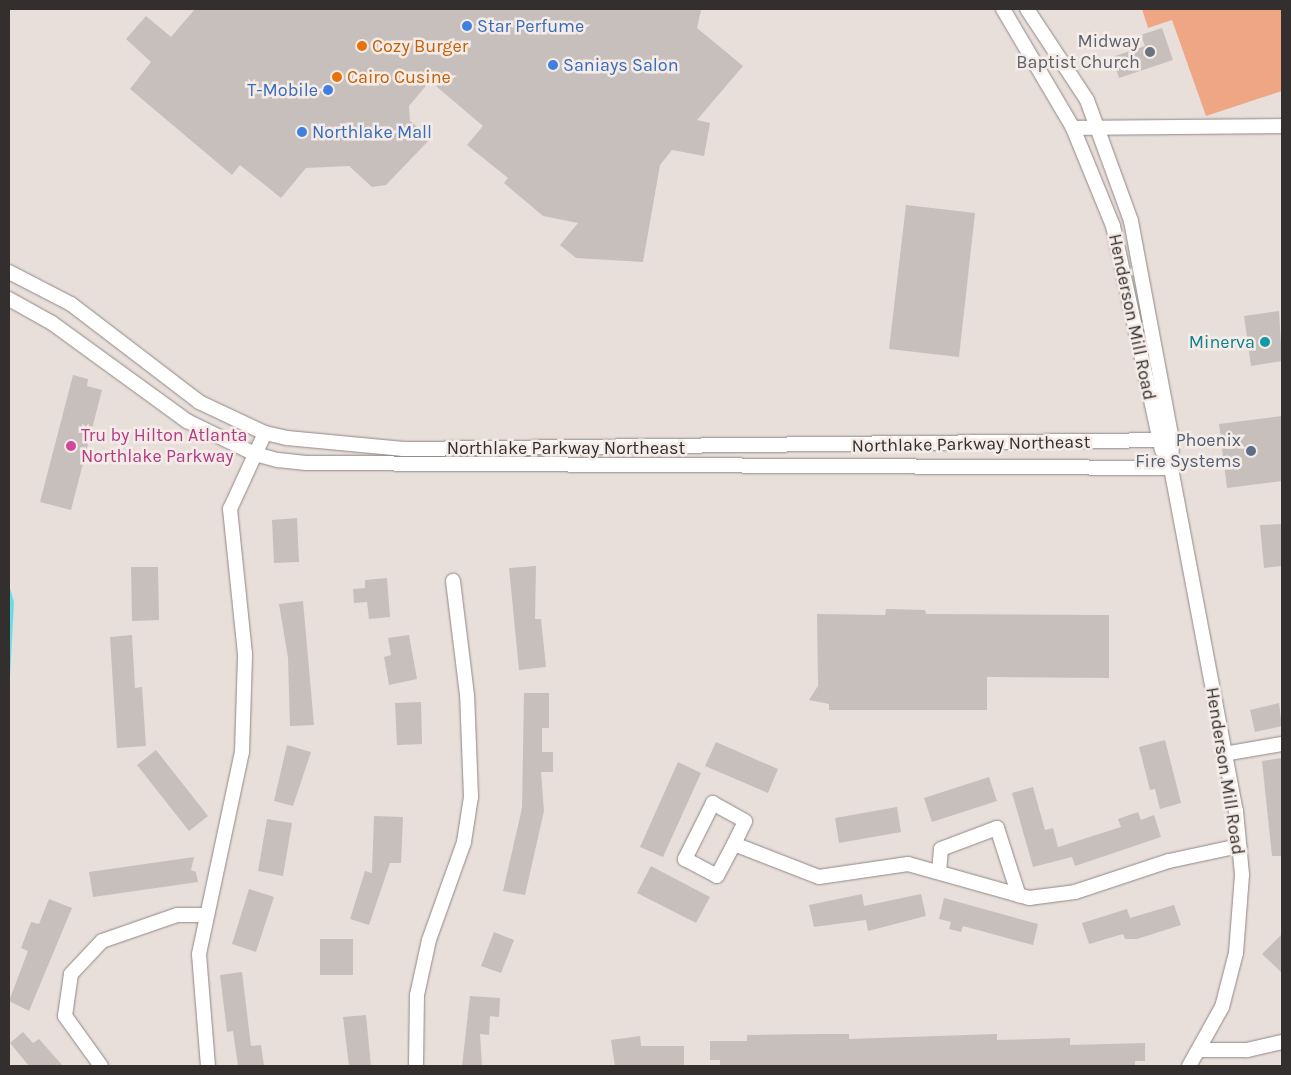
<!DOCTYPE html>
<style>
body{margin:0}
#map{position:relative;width:1291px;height:1075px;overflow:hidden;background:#e8dfdb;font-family:Karla,sans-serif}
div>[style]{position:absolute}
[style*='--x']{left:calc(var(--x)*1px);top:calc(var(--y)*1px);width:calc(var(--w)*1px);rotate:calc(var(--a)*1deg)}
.green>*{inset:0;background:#efa685}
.water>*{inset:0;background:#67dee3}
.building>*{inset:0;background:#c7bfbb}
.roads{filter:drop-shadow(0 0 1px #908885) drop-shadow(0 0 1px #908885)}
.minor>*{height:14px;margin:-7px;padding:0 7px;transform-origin:7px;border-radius:7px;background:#fff}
.dots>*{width:14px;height:14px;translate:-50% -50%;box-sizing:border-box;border:2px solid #f5ece8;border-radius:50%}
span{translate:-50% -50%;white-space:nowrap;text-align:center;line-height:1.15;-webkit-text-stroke:5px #f5ece8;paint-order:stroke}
.shop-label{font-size:18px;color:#366cbe}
.left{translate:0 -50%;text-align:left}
.right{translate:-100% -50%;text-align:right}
.worship-label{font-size:18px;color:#5b616d}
.food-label{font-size:18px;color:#c56008}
.street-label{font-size:18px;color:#332f2e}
.culture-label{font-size:18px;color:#0d838f}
.hotel-label{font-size:18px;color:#b23c85}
.service-label{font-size:18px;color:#4e5e75}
.frame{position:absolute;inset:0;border:10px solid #332f2e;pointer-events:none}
</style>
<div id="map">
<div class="green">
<i style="clip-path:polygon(1142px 9px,1282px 9px,1282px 91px,1206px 116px,1172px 20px,1148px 28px)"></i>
</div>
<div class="water">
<i style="clip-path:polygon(9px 585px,14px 602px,9px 696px)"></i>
</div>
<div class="building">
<i style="clip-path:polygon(195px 9px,692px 9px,701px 10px,697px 28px,743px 66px,697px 120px,710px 123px,704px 156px,672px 150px,660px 165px,643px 262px,576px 258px,560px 245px,578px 223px,543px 216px,504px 183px,508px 178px,467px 145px,483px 126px,430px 81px,409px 106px,410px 121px,431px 138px,386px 185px,372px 187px,349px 166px,306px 168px,281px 198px,240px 165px,232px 175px,130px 89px,151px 62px,126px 39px,146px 16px,171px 37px)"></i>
<i style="clip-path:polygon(1162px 28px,1173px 60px,1119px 78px,1112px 57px,1145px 46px,1141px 35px)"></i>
<i style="clip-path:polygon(906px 205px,975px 213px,959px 357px,889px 349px)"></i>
<i style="clip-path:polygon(1279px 311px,1282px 361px,1251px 366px,1244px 316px)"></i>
<i style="clip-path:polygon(73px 375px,88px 379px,87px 386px,102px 390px,71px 510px,40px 502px)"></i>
<i style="clip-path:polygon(1282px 416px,1282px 481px,1227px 488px,1219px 424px)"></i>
<i style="clip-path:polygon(297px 518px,299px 562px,274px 563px,272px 520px)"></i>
<i style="clip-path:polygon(1282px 524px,1282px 566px,1264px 568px,1260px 525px)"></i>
<i style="clip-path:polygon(536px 566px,535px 619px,541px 619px,546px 667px,519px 670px,509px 568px)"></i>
<i style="clip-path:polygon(131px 567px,158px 567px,159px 620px,132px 621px)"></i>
<i style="clip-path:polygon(387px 578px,390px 617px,369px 619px,367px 602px,354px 603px,353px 589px,365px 588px,365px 580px)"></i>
<i style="clip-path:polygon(303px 601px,314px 725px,290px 726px,288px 658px,279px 604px)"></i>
<i style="clip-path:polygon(886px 609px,925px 610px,926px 614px,1109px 615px,1109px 678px,987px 677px,987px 710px,829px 710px,829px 704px,809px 700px,818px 686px,817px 614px,885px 615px)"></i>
<i style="clip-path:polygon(132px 635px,135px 688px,142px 687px,146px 746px,117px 748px,110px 637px)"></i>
<i style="clip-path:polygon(409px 635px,417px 679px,389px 685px,384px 657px,391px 655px,388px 638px)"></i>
<i style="clip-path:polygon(524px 693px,549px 693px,549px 728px,542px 728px,542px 752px,553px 752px,553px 772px,541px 772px,544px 811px,525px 895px,503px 891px,522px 808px)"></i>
<i style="clip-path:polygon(421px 702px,422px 744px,397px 745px,395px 703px)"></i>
<i style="clip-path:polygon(1279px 703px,1282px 726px,1255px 732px,1250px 710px)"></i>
<i style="clip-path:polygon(1165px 740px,1181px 803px,1160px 809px,1155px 789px,1150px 790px,1139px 747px)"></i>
<i style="clip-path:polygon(716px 742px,778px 769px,768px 793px,705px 766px)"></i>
<i style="clip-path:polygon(287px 745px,311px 752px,293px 806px,274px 801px)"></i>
<i style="clip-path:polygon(156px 750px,208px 816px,189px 831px,137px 765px)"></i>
<i style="clip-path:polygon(1282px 758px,1282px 856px,1272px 856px,1262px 761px)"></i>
<i style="clip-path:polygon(678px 762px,701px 773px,663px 857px,640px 847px)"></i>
<i style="clip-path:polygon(989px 777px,997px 801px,932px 822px,924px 798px)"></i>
<i style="clip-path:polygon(1033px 787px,1045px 830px,1053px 828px,1058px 847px,1121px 827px,1118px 819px,1138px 812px,1141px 820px,1154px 815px,1161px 837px,1075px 866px,1072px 857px,1033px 867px,1012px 793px)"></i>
<i style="clip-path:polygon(897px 807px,901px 832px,839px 843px,835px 818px)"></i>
<i style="clip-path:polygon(374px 816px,403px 817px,401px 863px,390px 863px,369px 925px,350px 919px,365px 871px,372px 873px)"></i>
<i style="clip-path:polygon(267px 819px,292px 823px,283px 876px,258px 871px)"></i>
<i style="clip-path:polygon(194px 857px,191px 870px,196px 872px,198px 882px,93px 897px,89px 872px)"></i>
<i style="clip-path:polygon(651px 866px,710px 897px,696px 923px,637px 893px)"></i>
<i style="clip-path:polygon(249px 889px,274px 897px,256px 952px,232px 944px)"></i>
<i style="clip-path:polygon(862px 894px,864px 906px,921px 894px,926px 916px,868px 931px,866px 920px,814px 927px,809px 905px)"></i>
<i style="clip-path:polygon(944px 898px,1038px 924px,1033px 945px,963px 926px,961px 932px,949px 929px,951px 922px,939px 919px)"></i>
<i style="clip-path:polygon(49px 899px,72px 908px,29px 1011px,9px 1001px,28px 951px,21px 948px,31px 922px,39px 924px)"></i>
<i style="clip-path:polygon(1174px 905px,1181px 925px,1137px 939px,1125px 939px,1123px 934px,1089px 944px,1082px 923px,1127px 909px,1130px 918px)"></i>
<i style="clip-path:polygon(494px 932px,514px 940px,501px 973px,481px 966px)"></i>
<i style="clip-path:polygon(1282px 934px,1282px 973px,1262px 954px)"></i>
<i style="clip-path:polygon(320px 939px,353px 939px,353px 975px,320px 975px)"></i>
<i style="clip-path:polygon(242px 972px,251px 1046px,261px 1045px,264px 1066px,238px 1066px,233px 1031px,227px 1032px,220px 975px)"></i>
<i style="clip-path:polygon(470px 996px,500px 998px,499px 1017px,490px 1016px,489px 1035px,480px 1034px,482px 1066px,462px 1066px)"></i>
<i style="clip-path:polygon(366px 1015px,371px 1066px,349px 1066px,343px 1017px)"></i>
<i style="clip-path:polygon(23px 1032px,33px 1043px,39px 1039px,63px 1066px,29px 1066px,10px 1043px)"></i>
<i style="clip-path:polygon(820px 1034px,849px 1034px,849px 1039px,997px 1034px,997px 1040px,1070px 1038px,1070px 1045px,1145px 1043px,1145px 1061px,1135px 1061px,1135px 1066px,720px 1066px,720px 1060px,710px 1060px,710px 1041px,747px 1041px,747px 1035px)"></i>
<i style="clip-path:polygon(640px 1036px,641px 1046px,684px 1046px,684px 1066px,615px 1066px,611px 1040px)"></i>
</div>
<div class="roads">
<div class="minor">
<i style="--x:1003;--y:9;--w:138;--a:59.5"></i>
<i style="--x:1073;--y:128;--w:106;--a:67.8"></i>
<i style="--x:1113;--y:226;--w:229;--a:77.7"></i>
<i style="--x:1027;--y:9;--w:109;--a:56.6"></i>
<i style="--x:1087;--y:100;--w:129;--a:70"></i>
<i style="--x:1131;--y:221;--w:223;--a:79.4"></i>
<i style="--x:1172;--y:440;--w:28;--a:92"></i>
<i style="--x:1171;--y:468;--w:349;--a:79.3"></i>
<i style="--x:1236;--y:811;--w:64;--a:84.6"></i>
<i style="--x:1242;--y:875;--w:78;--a:94.4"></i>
<i style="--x:1236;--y:953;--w:56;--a:104.5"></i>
<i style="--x:1222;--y:1007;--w:68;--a:119.2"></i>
<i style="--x:1073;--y:128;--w:209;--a:-0.5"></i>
<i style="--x:9;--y:272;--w:70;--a:27.3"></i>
<i style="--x:71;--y:304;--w:161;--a:37.4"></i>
<i style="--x:199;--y:402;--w:73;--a:25.2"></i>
<i style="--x:265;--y:433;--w:23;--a:13"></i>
<i style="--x:287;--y:438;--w:117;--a:5.4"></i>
<i style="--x:403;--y:449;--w:769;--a:-0.67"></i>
<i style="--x:9;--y:299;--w:49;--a:29.2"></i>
<i style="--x:52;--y:323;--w:167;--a:36"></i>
<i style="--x:187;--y:421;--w:76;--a:25.9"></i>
<i style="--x:255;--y:454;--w:24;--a:15"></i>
<i style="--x:278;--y:460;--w:28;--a:6"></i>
<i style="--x:306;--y:463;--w:865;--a:0.33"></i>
<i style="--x:1224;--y:754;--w:59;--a:-9.8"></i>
<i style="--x:734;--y:844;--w:25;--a:-64"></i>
<i style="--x:745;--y:821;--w:37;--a:-151"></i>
<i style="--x:713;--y:803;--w:63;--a:116.6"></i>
<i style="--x:685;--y:859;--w:36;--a:28"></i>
<i style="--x:717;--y:876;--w:36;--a:-62"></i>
<i style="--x:734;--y:844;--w:91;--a:21.2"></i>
<i style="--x:819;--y:877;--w:90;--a:-8.3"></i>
<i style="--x:908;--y:864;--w:126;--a:15.7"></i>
<i style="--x:1029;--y:898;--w:46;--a:-7.4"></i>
<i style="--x:1075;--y:892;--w:99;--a:-18.3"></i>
<i style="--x:1169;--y:861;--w:72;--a:-12.1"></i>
<i style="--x:939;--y:872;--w:23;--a:-85"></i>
<i style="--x:941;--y:849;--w:60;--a:-20.6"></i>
<i style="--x:997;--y:828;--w:71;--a:72.1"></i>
<i style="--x:1201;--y:1050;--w:46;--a:0"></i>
<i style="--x:1247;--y:1050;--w:36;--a:-13"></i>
<i style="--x:101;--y:1066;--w:62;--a:-125.8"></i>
<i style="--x:65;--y:1016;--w:42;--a:-81.9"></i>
<i style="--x:71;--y:974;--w:45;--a:-46.8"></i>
<i style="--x:102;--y:941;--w:79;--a:-19.1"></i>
<i style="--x:177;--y:915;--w:27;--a:0"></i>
<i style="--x:208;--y:1066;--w:112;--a:-94.6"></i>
<i style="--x:199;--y:954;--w:207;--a:-78"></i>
<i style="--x:242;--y:752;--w:98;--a:-88.2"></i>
<i style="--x:245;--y:654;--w:146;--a:-95.9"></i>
<i style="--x:230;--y:509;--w:84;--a:-65.3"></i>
<i style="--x:416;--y:1066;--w:71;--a:-89.2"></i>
<i style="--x:417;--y:995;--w:56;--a:-77.7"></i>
<i style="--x:429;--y:940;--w:104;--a:-70.3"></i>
<i style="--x:464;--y:842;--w:46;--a:-81.2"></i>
<i style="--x:471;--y:797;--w:102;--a:-92.2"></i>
<i style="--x:467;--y:695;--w:115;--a:-97"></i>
</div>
</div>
<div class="dots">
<i style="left:467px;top:26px;background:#3f7fe0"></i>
<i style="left:362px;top:46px;background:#e8710a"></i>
<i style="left:1150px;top:52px;background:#6b7280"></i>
<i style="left:553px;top:65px;background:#3f7fe0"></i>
<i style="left:337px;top:77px;background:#e8710a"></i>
<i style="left:328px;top:90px;background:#3f7fe0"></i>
<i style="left:302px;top:132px;background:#3f7fe0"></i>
<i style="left:1265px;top:342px;background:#0f9aa8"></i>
<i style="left:71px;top:446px;background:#d1479c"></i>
<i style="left:1251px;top:451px;background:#5c6f8a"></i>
</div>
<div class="shop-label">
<span class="left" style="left:477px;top:26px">Star Perfume</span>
<span class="left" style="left:563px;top:65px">Saniays Salon</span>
<span class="right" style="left:318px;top:90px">T-Mobile</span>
<span class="left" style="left:312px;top:132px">Northlake Mall</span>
</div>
<div class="worship-label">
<span class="right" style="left:1140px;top:52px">Midway<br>Baptist Church</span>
</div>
<div class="food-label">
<span class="left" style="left:372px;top:46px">Cozy Burger</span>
<span class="left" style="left:347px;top:77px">Cairo Cusine</span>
</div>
<div class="street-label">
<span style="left:1132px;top:317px;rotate:78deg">Henderson Mill Road</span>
<span style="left:971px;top:444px;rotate:-1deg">Northlake Parkway Northeast</span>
<span style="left:566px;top:448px">Northlake Parkway Northeast</span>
<span style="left:1225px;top:771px;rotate:81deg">Henderson Mill Road</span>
</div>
<div class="culture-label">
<span class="right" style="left:1255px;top:342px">Minerva</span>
</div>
<div class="hotel-label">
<span class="left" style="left:81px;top:446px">Tru by Hilton Atlanta<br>Northlake Parkway</span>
</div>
<div class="service-label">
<span class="right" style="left:1241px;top:451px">Phoenix<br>Fire Systems</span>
</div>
<div class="frame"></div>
</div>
